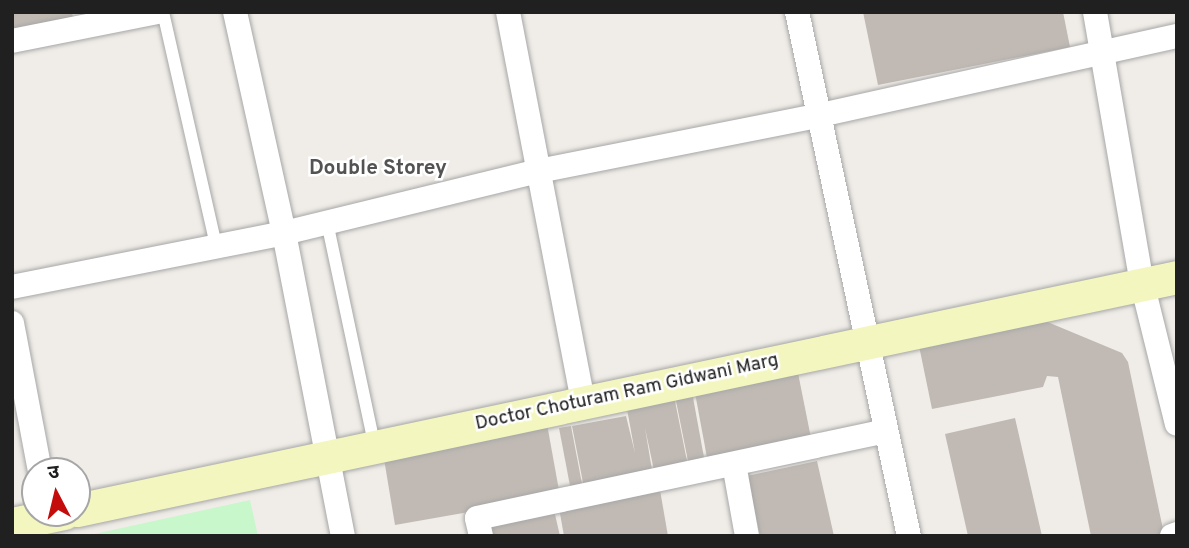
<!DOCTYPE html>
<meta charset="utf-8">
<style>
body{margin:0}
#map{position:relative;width:1189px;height:548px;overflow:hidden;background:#f0ede8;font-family:Overpass,"Noto Sans Devanagari",sans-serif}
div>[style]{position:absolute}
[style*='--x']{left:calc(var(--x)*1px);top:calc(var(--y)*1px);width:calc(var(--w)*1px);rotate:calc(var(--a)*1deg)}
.park>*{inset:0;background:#c8f7cc}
.building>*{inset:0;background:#c1bab4}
.roads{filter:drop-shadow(0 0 2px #a7a7a7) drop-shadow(0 0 2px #a7a7a7)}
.lane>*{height:12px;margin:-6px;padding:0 6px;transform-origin:6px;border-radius:6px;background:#fff}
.street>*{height:24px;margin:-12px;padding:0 12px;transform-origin:12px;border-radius:12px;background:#fff}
.secondary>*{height:33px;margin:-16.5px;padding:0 16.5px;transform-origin:16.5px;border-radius:16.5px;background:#f4f6c0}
span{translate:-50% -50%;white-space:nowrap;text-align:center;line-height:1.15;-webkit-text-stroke:5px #fff;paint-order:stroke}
.street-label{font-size:19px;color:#202020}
.neighbourhood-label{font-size:21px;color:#535353;font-weight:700}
.frame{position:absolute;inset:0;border:14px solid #202020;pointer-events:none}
.north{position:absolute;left:21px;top:457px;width:70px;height:70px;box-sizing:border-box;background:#fff;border:2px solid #a6a6a6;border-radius:50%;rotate:353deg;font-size:19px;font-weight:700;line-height:28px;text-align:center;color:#202020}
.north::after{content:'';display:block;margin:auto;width:24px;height:32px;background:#c50c0c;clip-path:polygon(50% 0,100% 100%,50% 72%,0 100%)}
</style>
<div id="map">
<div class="park">
<i style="clip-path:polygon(250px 500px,258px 536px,85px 536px)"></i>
</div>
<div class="building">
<i style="clip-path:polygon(12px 12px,72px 12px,73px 18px,12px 30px)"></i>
<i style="clip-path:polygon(863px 12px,1063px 12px,1070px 47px,878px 85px)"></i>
<i style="clip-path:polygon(1038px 318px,1122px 353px,1128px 362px,1164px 534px,1091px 536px,1058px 377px,1047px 376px,1043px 387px,932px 409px,918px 341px)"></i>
<i style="clip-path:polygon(798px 373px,812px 443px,708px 463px,695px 393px)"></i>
<i style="clip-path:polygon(692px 392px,705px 463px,689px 466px,675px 396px)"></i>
<i style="clip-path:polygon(674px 396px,688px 466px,655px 475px,645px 428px,653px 476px,584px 488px,572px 426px,626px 416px,635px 453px,627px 409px)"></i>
<i style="clip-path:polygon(1015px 418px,1042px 536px,968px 536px,945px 434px)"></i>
<i style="clip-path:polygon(547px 424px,560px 496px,395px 525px,383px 453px)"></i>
<i style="clip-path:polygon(571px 426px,583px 489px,571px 491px,559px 428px)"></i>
<i style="clip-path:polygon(817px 461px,834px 536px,760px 536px,747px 476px)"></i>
<i style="clip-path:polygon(660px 490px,668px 536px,564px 536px,559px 508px)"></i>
<i style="clip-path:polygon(554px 510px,560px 536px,486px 536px,483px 526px)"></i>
</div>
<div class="roads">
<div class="lane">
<i style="--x:163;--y:12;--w:240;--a:77.2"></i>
<i style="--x:327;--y:222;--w:227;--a:78"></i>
</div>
<div class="street">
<i style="--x:235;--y:12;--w:226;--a:77.5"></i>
<i style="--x:284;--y:233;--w:309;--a:79"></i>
<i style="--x:508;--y:12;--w:397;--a:79.1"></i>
<i style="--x:797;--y:12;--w:536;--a:77.94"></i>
<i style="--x:1095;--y:12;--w:275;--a:80.2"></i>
<i style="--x:1142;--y:283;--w:145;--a:76.1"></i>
<i style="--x:12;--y:41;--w:148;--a:-11.3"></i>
<i style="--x:12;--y:287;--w:277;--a:-11.2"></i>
<i style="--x:284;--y:233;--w:262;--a:-13.7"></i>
<i style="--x:539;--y:171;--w:282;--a:-11.2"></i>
<i style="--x:816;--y:116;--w:370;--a:-12.5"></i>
<i style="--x:12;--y:323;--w:151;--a:79.3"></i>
<i style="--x:734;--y:464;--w:73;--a:79.8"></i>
<i style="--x:481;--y:536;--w:18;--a:-103"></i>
<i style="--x:477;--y:518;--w:417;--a:-12"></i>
<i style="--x:1172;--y:536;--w:5;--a:-22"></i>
</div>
<div class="secondary">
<i style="--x:77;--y:510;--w:1124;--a:-11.96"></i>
<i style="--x:12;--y:524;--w:53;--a:-11.9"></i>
</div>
</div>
<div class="street-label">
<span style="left:627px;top:393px;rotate:-12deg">Doctor Choturam Ram Gidwani Marg</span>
</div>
<div class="neighbourhood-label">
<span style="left:378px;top:169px">Double Storey</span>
</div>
<div class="frame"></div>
<div class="north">उ</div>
</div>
